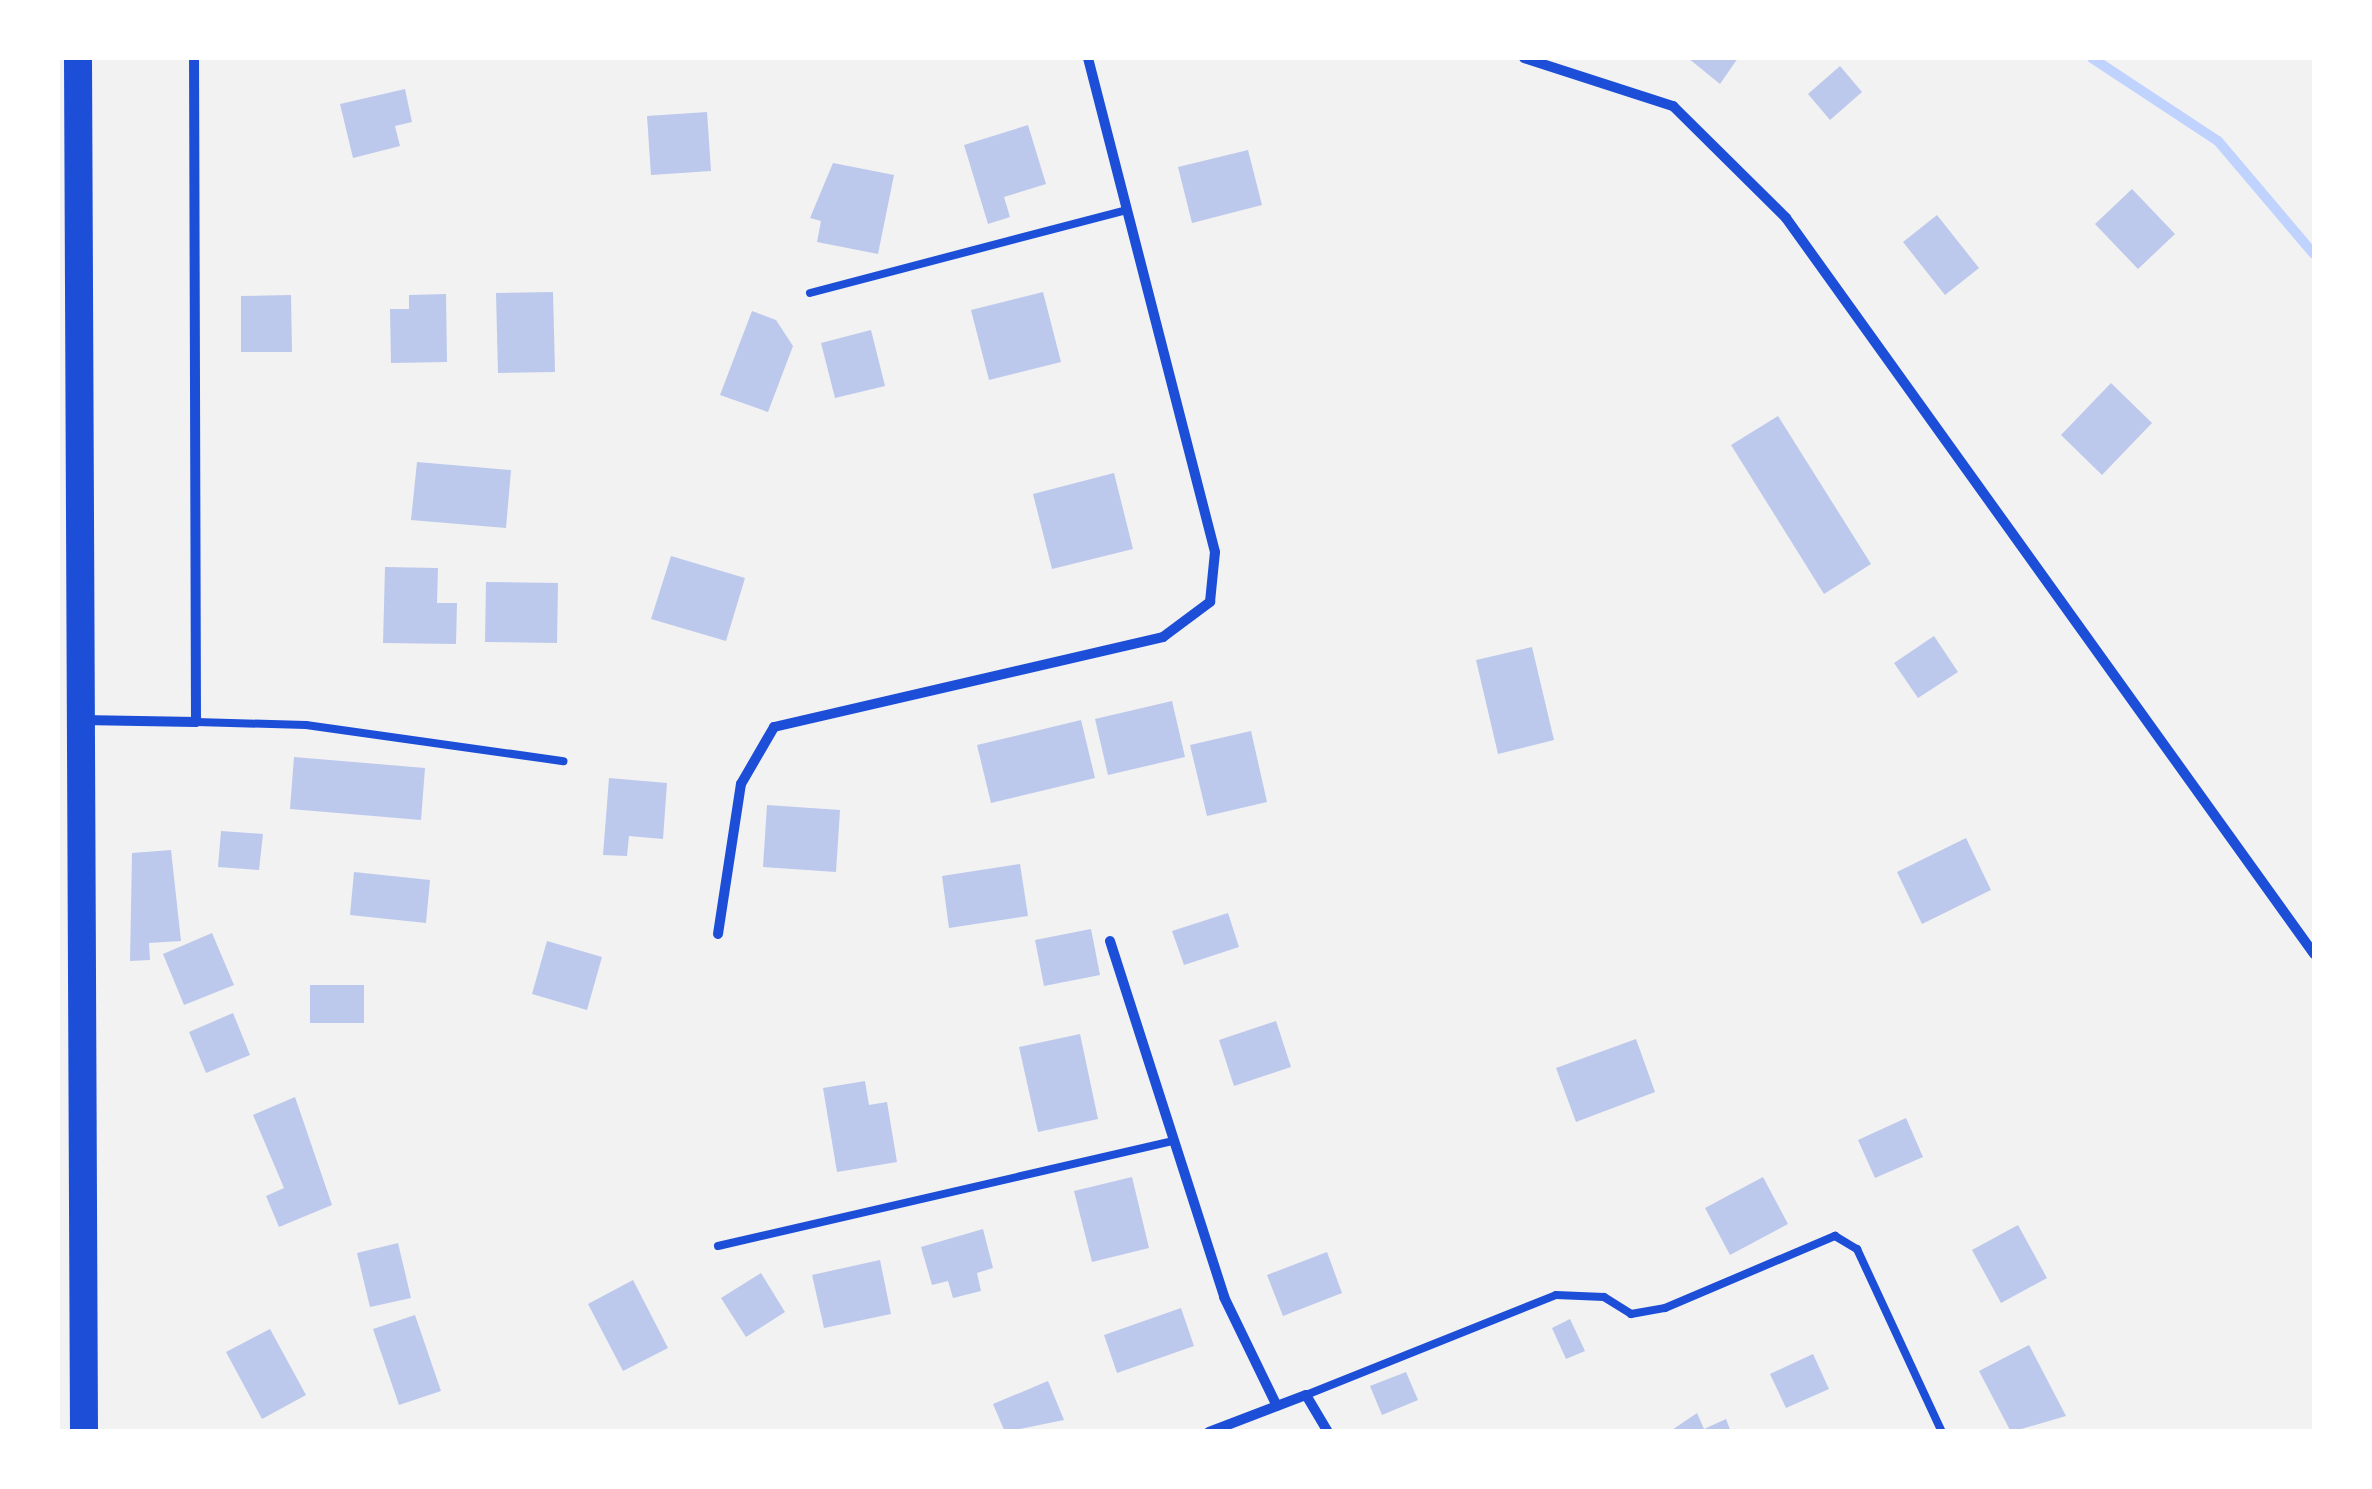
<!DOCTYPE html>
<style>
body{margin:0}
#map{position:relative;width:2372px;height:1489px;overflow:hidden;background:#f2f2f2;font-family:"Playfair Display",serif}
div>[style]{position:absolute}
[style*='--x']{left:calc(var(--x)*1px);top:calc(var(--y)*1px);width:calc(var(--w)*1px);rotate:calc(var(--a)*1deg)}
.stream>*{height:10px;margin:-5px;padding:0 5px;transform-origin:5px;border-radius:5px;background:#bfd3fe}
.building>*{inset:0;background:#bdc9ec}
.service>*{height:8px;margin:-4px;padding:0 4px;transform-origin:4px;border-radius:4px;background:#1d4ed8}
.minor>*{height:10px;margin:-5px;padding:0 5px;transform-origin:5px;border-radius:5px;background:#1d4ed8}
.trunk>*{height:28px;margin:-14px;padding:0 14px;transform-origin:14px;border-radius:14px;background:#1d4ed8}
span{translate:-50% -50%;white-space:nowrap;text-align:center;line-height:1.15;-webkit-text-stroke:10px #fff;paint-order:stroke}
.frame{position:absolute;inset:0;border:60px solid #fff;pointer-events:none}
</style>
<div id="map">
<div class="stream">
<i style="--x:2092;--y:58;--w:151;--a:33.4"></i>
<i style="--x:2218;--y:141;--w:148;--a:49.7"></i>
</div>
<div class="building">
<i style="clip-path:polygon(1688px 58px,1738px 58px,1720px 84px)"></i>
<i style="clip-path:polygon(1840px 66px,1862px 92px,1830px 120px,1808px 94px)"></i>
<i style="clip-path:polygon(405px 89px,412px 122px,395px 126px,400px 146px,353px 158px,340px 104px)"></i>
<i style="clip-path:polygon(707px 112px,711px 171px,651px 175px,647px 116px)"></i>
<i style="clip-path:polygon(1028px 125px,1046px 184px,1004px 197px,1010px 217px,988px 224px,964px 145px)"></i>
<i style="clip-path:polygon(1248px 150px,1262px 205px,1192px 223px,1178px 167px)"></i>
<i style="clip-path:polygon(833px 163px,894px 175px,878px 254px,817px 242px,821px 221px,810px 218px)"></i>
<i style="clip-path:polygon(2132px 189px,2175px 234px,2138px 269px,2095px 224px)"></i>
<i style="clip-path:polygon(1937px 215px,1979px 268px,1945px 295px,1903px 242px)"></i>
<i style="clip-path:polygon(553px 292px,555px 372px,498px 373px,496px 293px)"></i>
<i style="clip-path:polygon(1043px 292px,1061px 362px,989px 380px,971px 310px)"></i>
<i style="clip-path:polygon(446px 294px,447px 362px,391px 363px,390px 309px,409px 309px,409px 295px)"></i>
<i style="clip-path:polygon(291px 295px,292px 352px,241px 352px,241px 296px)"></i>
<i style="clip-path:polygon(752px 311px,776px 320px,793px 346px,768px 412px,720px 395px)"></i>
<i style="clip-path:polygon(871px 330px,885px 386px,835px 398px,821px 343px)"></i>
<i style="clip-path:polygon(2111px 383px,2152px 423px,2102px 475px,2061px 435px)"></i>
<i style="clip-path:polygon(1778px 416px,1871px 564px,1824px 594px,1731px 445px)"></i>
<i style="clip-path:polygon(417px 462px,511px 470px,506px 528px,411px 520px)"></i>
<i style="clip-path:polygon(1114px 473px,1133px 549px,1052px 569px,1033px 494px)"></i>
<i style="clip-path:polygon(671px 556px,745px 578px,726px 641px,651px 619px)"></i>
<i style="clip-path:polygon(385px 567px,438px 568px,437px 603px,457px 603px,456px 644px,383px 643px)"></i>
<i style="clip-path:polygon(486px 582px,558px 583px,557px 643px,485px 642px)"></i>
<i style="clip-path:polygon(1934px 636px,1958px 672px,1918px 698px,1894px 663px)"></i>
<i style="clip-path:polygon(1532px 647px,1554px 740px,1498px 754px,1476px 660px)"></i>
<i style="clip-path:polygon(1172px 701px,1185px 757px,1108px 775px,1095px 719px)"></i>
<i style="clip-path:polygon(1081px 720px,1095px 778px,991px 803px,977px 745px)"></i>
<i style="clip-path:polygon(1251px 731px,1267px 802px,1207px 816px,1190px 745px)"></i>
<i style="clip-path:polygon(294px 757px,425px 768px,421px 820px,290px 809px)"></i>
<i style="clip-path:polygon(609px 778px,667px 783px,663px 839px,629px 836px,627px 856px,603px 855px)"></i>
<i style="clip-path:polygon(767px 805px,840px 810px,836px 872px,763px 867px)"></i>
<i style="clip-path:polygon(221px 831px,263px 834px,259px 870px,218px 867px)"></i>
<i style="clip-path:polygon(1966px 838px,1991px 890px,1922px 924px,1897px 872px)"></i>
<i style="clip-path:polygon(171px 850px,181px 941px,149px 943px,150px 960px,130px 961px,132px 853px)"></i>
<i style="clip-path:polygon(1020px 864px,1028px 916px,949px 928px,942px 876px)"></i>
<i style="clip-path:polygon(354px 872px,430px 880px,426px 923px,350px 915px)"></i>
<i style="clip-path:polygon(1228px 913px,1239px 947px,1184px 965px,1172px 931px)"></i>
<i style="clip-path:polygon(1091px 929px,1100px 975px,1044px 986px,1035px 940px)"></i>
<i style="clip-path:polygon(212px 933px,234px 985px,184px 1005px,163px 954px)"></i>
<i style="clip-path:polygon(547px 941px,602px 957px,587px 1010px,532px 994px)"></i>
<i style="clip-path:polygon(310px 985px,364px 985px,364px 1023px,310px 1023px)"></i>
<i style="clip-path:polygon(233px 1013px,250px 1055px,206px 1073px,189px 1032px)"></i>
<i style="clip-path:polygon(1276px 1021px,1291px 1067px,1234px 1086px,1219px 1040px)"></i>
<i style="clip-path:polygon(1080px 1034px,1098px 1119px,1038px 1132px,1019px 1047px)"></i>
<i style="clip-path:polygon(1636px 1039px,1655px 1092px,1576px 1122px,1556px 1068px)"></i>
<i style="clip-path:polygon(865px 1081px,869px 1105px,887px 1102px,897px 1162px,837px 1172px,823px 1088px)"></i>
<i style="clip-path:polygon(295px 1097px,332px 1205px,279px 1227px,266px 1196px,284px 1188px,253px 1115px)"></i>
<i style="clip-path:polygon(1906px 1118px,1923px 1157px,1875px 1178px,1858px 1140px)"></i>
<i style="clip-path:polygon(1132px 1177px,1149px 1248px,1092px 1262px,1074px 1191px)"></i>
<i style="clip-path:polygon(1763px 1177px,1788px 1224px,1730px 1255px,1705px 1208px)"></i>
<i style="clip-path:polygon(2018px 1225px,2047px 1278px,2001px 1303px,1972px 1250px)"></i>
<i style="clip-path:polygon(983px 1229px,993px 1268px,977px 1273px,981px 1291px,953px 1298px,948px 1281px,932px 1285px,921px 1247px)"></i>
<i style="clip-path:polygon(398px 1243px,411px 1298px,370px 1307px,357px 1253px)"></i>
<i style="clip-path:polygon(1327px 1252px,1342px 1293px,1283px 1316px,1267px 1275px)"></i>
<i style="clip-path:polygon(880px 1260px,891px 1314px,824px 1328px,812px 1275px)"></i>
<i style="clip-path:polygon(761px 1273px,785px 1312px,746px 1337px,721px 1298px)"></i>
<i style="clip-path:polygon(633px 1280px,668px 1348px,623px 1371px,588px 1304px)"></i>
<i style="clip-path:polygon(1181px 1308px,1194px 1346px,1117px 1373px,1104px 1335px)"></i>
<i style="clip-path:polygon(415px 1315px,441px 1391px,399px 1405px,373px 1329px)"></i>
<i style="clip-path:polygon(1570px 1319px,1585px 1351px,1566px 1359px,1552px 1328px)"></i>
<i style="clip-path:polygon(270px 1329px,306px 1395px,262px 1419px,226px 1352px)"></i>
<i style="clip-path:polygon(2029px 1345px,2066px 1416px,2011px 1432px,1979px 1371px)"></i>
<i style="clip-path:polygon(1813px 1354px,1829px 1389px,1786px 1408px,1770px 1374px)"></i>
<i style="clip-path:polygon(1406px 1372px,1418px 1400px,1382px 1415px,1370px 1386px)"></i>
<i style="clip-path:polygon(1048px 1381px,1064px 1420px,1005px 1432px,993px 1404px)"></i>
<i style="clip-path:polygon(1697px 1413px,1704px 1429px,1726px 1419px,1731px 1432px,1669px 1432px)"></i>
</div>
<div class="service">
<i style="--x:810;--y:293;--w:328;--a:-14.7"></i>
<i style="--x:196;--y:722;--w:110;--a:1.6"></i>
<i style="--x:306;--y:725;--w:260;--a:8"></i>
<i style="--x:718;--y:1246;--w:464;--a:-13"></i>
<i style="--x:1306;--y:1395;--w:269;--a:-21.8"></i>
<i style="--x:1556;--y:1295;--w:48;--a:2.4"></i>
<i style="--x:1604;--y:1297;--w:32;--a:32"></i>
<i style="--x:1631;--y:1314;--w:35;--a:-10"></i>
<i style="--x:1665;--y:1308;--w:185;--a:-23"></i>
<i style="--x:1835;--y:1236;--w:26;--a:31"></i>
<i style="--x:1857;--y:1249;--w:202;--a:65.1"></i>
</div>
<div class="minor">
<i style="--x:1524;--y:58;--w:157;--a:17.9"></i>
<i style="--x:1673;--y:106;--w:159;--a:44.7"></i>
<i style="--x:1786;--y:218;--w:906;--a:54.34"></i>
<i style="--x:82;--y:720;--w:114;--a:1"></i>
<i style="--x:196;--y:722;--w:664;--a:-90.17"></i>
<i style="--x:718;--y:934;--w:152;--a:-81.3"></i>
<i style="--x:741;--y:784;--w:66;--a:-59.9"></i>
<i style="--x:774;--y:727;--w:399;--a:-13"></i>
<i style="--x:1163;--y:637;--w:59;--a:-36.7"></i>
<i style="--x:1210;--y:602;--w:50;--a:-84.3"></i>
<i style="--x:1215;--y:552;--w:510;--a:-104.42"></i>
<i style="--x:1110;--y:941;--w:374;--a:72.2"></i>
<i style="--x:1224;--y:1297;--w:121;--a:64.1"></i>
<i style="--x:1209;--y:1432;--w:104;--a:-20.9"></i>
<i style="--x:1306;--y:1395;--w:43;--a:59.3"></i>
</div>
<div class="trunk">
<i style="--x:78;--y:58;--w:1374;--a:89.75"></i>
</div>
<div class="frame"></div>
</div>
